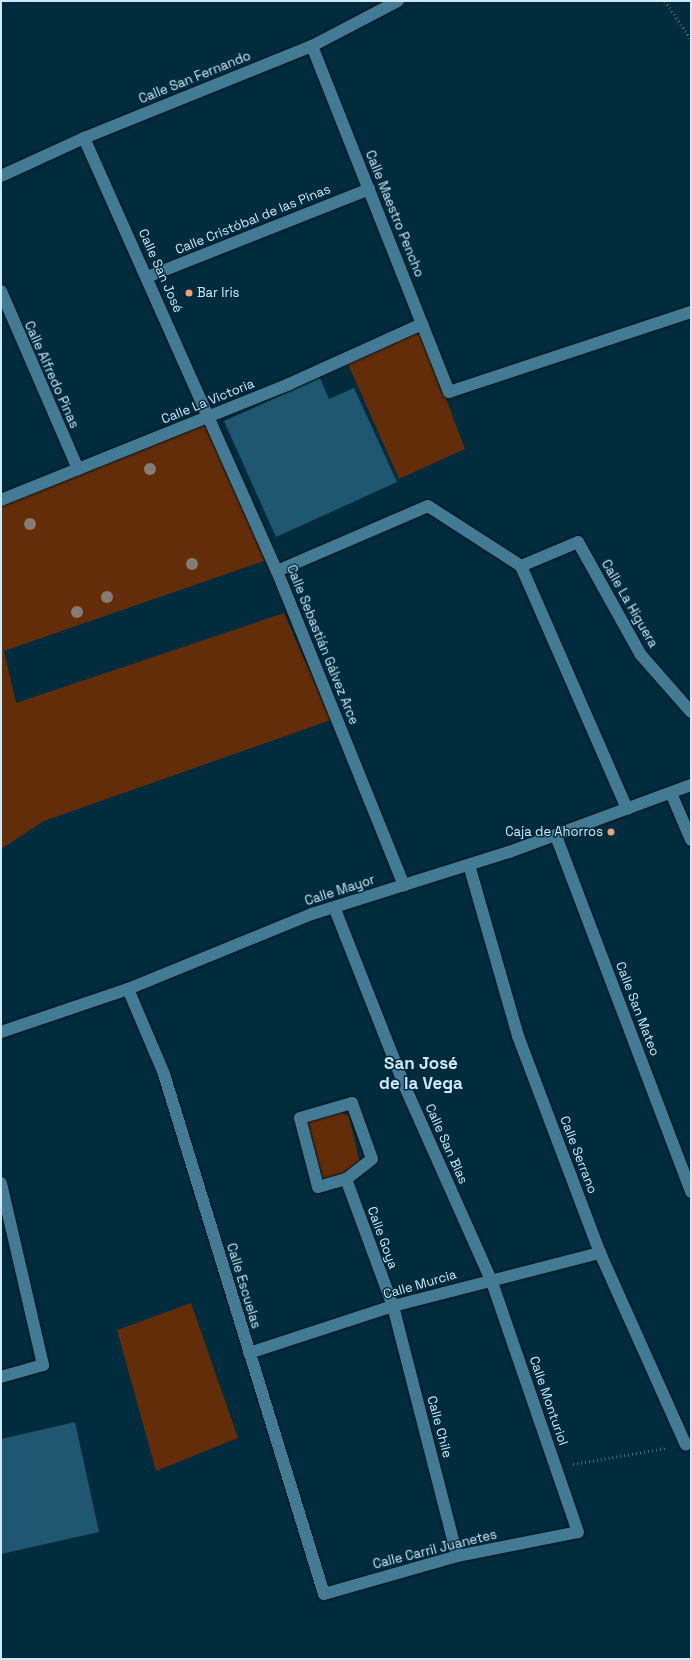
<!DOCTYPE html>
<meta charset="utf-8">
<style>
body{margin:0}
#map{position:relative;width:692px;height:1660px;overflow:hidden;background:#002c3e;font-family:"Space Grotesk",sans-serif}
div>[style]{position:absolute}
[style*='--x']{left:calc(var(--x)*1px);top:calc(var(--y)*1px);width:calc(var(--w)*1px);rotate:calc(var(--a)*1deg)}
.green>*{inset:0;background:#622d08}
.building>*{inset:0;background:#1e576f}
.path>*{height:2.5px;margin-top:-1.25px;transform-origin:0;background:repeating-linear-gradient(90deg,#416879 0 1px,transparent 0 4px)}
.roads{filter:drop-shadow(0 0 1px #03131a) drop-shadow(0 0 1px #03131a)}
.minor>*{height:12px;margin:-6px;padding:0 6px;transform-origin:6px;border-radius:6px;background:#437a94}
.trees>*{width:12px;height:12px;margin:-6px;border-radius:50%;background:#877c73}
.dots>*{width:11px;height:11px;translate:-50% -50%;box-sizing:border-box;border:2px solid #002c3e;border-radius:50%}
span{translate:-50% -50%;white-space:nowrap;text-align:center;line-height:1.15;-webkit-text-stroke:3px #002c3e;paint-order:stroke}
.street-label{font-size:13px;color:#ceeaf8}
.poi-label{font-size:13px;color:#ceeaf8}
.left{translate:0 -50%;text-align:left}
.right{translate:-100% -50%;text-align:right}
.district-label{font-size:17px;color:#ceeaf8;font-weight:700}
.frame{position:absolute;inset:0;border:2px solid #ceeaf8;pointer-events:none}
</style>
<div id="map">
<div class="green">
<i style="clip-path:polygon(420px 330px,465px 449px,399px 479px,347px 362px)"></i>
<i style="clip-path:polygon(208px 421px,267px 560px,4px 651px,16px 703px,284px 613px,331px 720px,44px 821px,1px 849px,1px 504px)"></i>
<i style="clip-path:polygon(340px 1111px,349px 1117px,361px 1167px,323px 1180px,307px 1122px)"></i>
<i style="clip-path:polygon(191px 1303px,238px 1438px,156px 1471px,117px 1330px)"></i>
</div>
<div class="building">
<i style="clip-path:polygon(320px 378px,329px 399px,354px 388px,397px 482px,276px 537px,224px 421px)"></i>
<i style="clip-path:polygon(75px 1422px,99px 1532px,1px 1554px,1px 1439px)"></i>
</div>
<div class="path">
<i style="--x:665;--y:1;--w:46;--a:55.6"></i>
<i style="--x:573;--y:1464;--w:95;--a:-9.7"></i>
</div>
<div class="roads">
<div class="minor">
<i style="--x:312;--y:46;--w:372;--a:68.4"></i>
<i style="--x:449;--y:392;--w:255;--a:-18.3"></i>
<i style="--x:84;--y:138;--w:474;--a:66"></i>
<i style="--x:277;--y:571;--w:339;--a:68"></i>
<i style="--x:1;--y:176;--w:91;--a:-24.6"></i>
<i style="--x:84;--y:138;--w:246;--a:-22"></i>
<i style="--x:312;--y:46;--w:97;--a:-27.6"></i>
<i style="--x:147;--y:277;--w:239;--a:-21.6"></i>
<i style="--x:1;--y:291;--w:194;--a:66.6"></i>
<i style="--x:1;--y:500;--w:310;--a:-21.9"></i>
<i style="--x:289;--y:384;--w:146;--a:-24.3"></i>
<i style="--x:521;--y:566;--w:62;--a:-22.8"></i>
<i style="--x:578;--y:542;--w:129;--a:60.9"></i>
<i style="--x:641;--y:655;--w:76;--a:48.7"></i>
<i style="--x:277;--y:571;--w:164;--a:-23.3"></i>
<i style="--x:428;--y:506;--w:111;--a:32.8"></i>
<i style="--x:521;--y:566;--w:265;--a:66.4"></i>
<i style="--x:671;--y:793;--w:51;--a:66.9"></i>
<i style="--x:556;--y:836;--w:381;--a:69.2"></i>
<i style="--x:469;--y:865;--w:178;--a:74"></i>
<i style="--x:518;--y:1036;--w:232;--a:69.3"></i>
<i style="--x:600;--y:1253;--w:210;--a:65.9"></i>
<i style="--x:128;--y:989;--w:92;--a:67"></i>
<i style="--x:164;--y:1074;--w:544;--a:72.9"></i>
<i style="--x:324;--y:1594;--w:138;--a:-15.9"></i>
<i style="--x:457;--y:1556;--w:123;--a:-11.2"></i>
<i style="--x:578;--y:1532;--w:267;--a:-109"></i>
<i style="--x:491;--y:1280;--w:211;--a:-114"></i>
<i style="--x:405;--y:1087;--w:193;--a:-111.5"></i>
<i style="--x:1;--y:1032;--w:134;--a:-18.7"></i>
<i style="--x:128;--y:989;--w:199;--a:-22.2"></i>
<i style="--x:312;--y:914;--w:207;--a:-17.5"></i>
<i style="--x:509;--y:852;--w:194;--a:-20.2"></i>
<i style="--x:352;--y:1103;--w:59;--a:70.3"></i>
<i style="--x:372;--y:1159;--w:33;--a:142"></i>
<i style="--x:346;--y:1179;--w:29;--a:164"></i>
<i style="--x:318;--y:1187;--w:71;--a:-104.6"></i>
<i style="--x:300;--y:1118;--w:54;--a:-16.1"></i>
<i style="--x:346;--y:1179;--w:135;--a:69.7"></i>
<i style="--x:393;--y:1306;--w:258;--a:75.6"></i>
<i style="--x:1;--y:1183;--w:187;--a:77"></i>
<i style="--x:43;--y:1365;--w:44;--a:164.1"></i>
<i style="--x:249;--y:1353;--w:151;--a:-18.1"></i>
<i style="--x:393;--y:1306;--w:214;--a:-14.4"></i>
</div>
</div>
<div class="trees">
<i style="left:150px;top:469px"></i>
<i style="left:30px;top:524px"></i>
<i style="left:192px;top:564px"></i>
<i style="left:107px;top:597px"></i>
<i style="left:77px;top:612px"></i>
</div>
<div class="dots">
<i style="left:189px;top:293px;background:#efa378"></i>
<i style="left:611px;top:832px;background:#efa378"></i>
</div>
<div class="street-label">
<span style="left:195px;top:78px;rotate:-22deg">Calle San Fernando</span>
<span style="left:394px;top:214px;rotate:68deg">Calle Maestro Pencho</span>
<span style="left:253px;top:220px;rotate:-22deg">Calle Cristóbal de las Pinas</span>
<span style="left:160px;top:271px;rotate:66deg">Calle San José</span>
<span style="left:51px;top:375px;rotate:66deg">Calle Alfredo Pinas</span>
<span style="left:208px;top:402px;rotate:-22deg">Calle La Victoria</span>
<span style="left:629px;top:604px;rotate:60deg">Calle La Higuera</span>
<span style="left:322px;top:645px;rotate:68deg">Calle Sebastián Gálvez Arce</span>
<span style="left:340px;top:891px;rotate:-18deg">Calle Mayor</span>
<span style="left:637px;top:1009px;rotate:69deg">Calle San Mateo</span>
<span style="left:446px;top:1144px;rotate:66deg">Calle San Blas</span>
<span style="left:578px;top:1155px;rotate:69deg">Calle Serrano</span>
<span style="left:382px;top:1238px;rotate:70deg">Calle Goya</span>
<span style="left:420px;top:1285px;rotate:-16deg">Calle Murcia</span>
<span style="left:243px;top:1286px;rotate:73deg">Calle Escuelas</span>
<span style="left:548px;top:1401px;rotate:71deg">Calle Monturiol</span>
<span style="left:439px;top:1427px;rotate:75deg">Calle Chile</span>
<span style="left:435px;top:1550px;rotate:-14deg">Calle Carril Juanetes</span>
</div>
<div class="poi-label">
<span class="left" style="left:197px;top:293px">Bar Iris</span>
<span class="right" style="left:603px;top:832px">Caja de Ahorros</span>
</div>
<div class="district-label">
<span style="left:421px;top:1074px">San José<br>de la Vega</span>
</div>
<div class="frame"></div>
</div>
